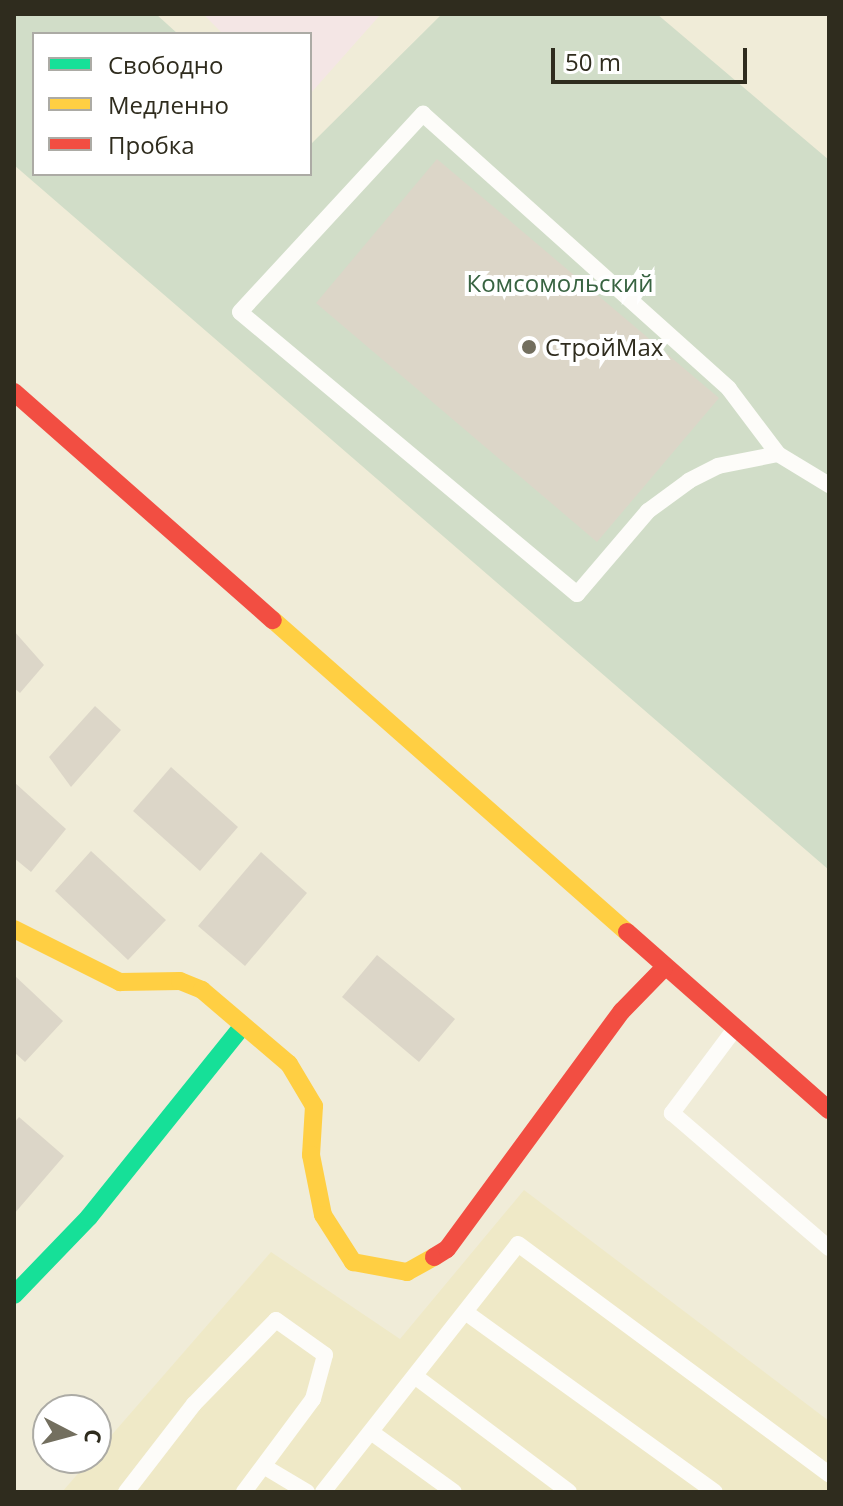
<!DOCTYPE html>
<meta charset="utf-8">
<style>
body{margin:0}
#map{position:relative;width:843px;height:1506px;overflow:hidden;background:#f0ecd8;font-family:"Open Sans",sans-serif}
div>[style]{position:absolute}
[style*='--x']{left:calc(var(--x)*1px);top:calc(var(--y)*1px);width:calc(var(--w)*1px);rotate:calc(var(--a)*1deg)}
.built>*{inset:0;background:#efe9c7}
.education>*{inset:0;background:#f4e6e5}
.green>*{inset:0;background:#d1ddc8}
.building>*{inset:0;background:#dcd6c8}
.lane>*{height:16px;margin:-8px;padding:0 8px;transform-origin:8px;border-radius:8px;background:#fdfcf9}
.fast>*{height:18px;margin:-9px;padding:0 9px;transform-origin:9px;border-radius:9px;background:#16e098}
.slow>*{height:18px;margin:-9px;padding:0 9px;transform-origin:9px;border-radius:9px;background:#ffcf43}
.jam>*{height:18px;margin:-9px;padding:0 9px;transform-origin:9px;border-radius:9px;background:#f24e42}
.dots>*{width:22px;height:22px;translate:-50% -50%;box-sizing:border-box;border:4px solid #fff;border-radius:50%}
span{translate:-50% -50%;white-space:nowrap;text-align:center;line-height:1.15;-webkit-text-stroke:8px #fff;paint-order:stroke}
.park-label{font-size:24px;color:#386341}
.poi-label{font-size:24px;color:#2f2c1e}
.left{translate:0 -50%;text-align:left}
.frame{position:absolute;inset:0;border:16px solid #2f2c1e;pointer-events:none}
.legend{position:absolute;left:32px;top:32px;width:280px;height:144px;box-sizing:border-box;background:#fff;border:2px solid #acaba5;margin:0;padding:10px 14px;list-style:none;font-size:24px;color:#2f2c1e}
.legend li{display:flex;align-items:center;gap:16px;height:40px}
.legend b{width:40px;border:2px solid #acaba5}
.north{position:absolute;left:32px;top:1394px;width:80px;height:80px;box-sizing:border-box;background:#fff;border:2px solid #acaba5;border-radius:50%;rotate:96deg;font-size:22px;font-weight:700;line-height:32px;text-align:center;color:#2f2c1e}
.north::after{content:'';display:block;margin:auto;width:28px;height:36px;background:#736f5f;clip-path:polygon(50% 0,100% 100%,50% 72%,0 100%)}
.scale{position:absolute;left:551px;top:48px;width:196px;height:36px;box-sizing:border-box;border:4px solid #2f2c1e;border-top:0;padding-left:10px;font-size:24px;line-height:28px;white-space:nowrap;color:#2f2c1e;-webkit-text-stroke:6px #fff;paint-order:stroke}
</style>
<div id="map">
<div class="built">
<i style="clip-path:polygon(524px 1190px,829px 1421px,829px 1492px,62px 1492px,271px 1252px,400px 1339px)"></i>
</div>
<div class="education">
<i style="clip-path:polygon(203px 14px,381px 14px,310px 94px,310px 34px,223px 34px)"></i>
</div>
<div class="green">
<i style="clip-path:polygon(14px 14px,156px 14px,178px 34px,34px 34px,34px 174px,310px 174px,310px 145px,442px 14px,657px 14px,829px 160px,829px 870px,14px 165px)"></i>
</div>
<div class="building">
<i style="clip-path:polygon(437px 159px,719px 398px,597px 542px,316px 303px)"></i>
<i style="clip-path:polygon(14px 631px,44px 665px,20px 693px,14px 688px)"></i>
<i style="clip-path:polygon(95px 706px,121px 730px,71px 787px,49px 757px)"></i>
<i style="clip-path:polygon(171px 767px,238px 827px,200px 871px,133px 811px)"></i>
<i style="clip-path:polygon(14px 782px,66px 829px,31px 872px,14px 858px)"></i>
<i style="clip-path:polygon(91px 851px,166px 920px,128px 960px,55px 891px)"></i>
<i style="clip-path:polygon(261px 852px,307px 893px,245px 966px,198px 926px)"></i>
<i style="clip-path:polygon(377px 955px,455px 1019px,419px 1062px,342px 997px)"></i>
<i style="clip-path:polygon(14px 975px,63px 1021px,25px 1062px,14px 1052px)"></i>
<i style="clip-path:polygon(19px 1117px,64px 1156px,14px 1214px,14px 1123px)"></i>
</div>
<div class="lane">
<i style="--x:778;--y:454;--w:61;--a:168.7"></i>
<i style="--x:718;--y:466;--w:33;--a:153"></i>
<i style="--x:689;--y:481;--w:51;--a:143.8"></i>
<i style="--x:648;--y:511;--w:109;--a:130.5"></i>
<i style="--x:577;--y:594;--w:439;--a:-140.1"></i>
<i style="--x:240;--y:312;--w:270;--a:-47.3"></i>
<i style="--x:423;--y:114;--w:411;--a:41.9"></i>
<i style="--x:729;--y:389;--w:81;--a:53"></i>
<i style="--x:778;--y:454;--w:60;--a:31.3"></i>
<i style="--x:734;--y:1030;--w:104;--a:126.8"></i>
<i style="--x:672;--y:1113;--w:207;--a:40.7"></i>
<i style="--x:468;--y:1314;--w:304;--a:35.8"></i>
<i style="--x:416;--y:1377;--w:191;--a:36.9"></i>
<i style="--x:371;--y:1432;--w:102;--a:35.9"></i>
<i style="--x:265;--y:1467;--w:49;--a:30.8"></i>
<i style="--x:126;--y:1492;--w:111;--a:-52.3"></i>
<i style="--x:194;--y:1404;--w:117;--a:-45.7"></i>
<i style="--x:276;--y:1320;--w:60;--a:35.5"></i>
<i style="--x:325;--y:1355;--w:46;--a:105.3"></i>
<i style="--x:313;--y:1399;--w:116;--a:126.6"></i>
<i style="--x:323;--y:1492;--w:315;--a:-51.8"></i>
<i style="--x:518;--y:1244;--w:387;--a:36.5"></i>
</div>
<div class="fast">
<i style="--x:14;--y:1295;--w:108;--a:-46.1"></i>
<i style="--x:89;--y:1217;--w:244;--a:-51.2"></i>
</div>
<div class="slow">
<i style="--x:273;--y:620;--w:472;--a:41.4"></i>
<i style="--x:14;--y:929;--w:119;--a:26.6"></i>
<i style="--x:120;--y:982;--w:60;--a:-1"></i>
<i style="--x:180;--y:981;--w:24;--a:22"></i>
<i style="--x:202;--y:990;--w:114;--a:40.4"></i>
<i style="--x:289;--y:1064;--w:49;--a:59.2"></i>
<i style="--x:314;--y:1106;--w:49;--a:93.5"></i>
<i style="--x:311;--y:1155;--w:61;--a:78.7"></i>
<i style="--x:323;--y:1215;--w:56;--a:57.4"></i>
<i style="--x:353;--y:1262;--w:55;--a:10.5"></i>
<i style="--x:407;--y:1272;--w:31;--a:-29"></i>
</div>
<div class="jam">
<i style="--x:14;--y:392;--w:345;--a:41.4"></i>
<i style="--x:627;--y:932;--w:269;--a:41.4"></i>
<i style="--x:434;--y:1257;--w:15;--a:-32"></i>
<i style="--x:447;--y:1249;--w:295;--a:-53.7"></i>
<i style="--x:622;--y:1011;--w:60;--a:-45.7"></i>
</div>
<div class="dots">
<i style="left:529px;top:347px;background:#736f5f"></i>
</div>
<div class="park-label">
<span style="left:560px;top:283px">Комсомольский</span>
</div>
<div class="poi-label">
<span class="left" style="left:545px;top:347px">СтройMax</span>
</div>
<div class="frame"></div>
<ul class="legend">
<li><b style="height:10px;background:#16e098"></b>Свободно</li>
<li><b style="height:10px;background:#ffcf43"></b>Медленно</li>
<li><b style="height:10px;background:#f24e42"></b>Пробка</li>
</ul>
<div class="north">С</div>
<div class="scale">50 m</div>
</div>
